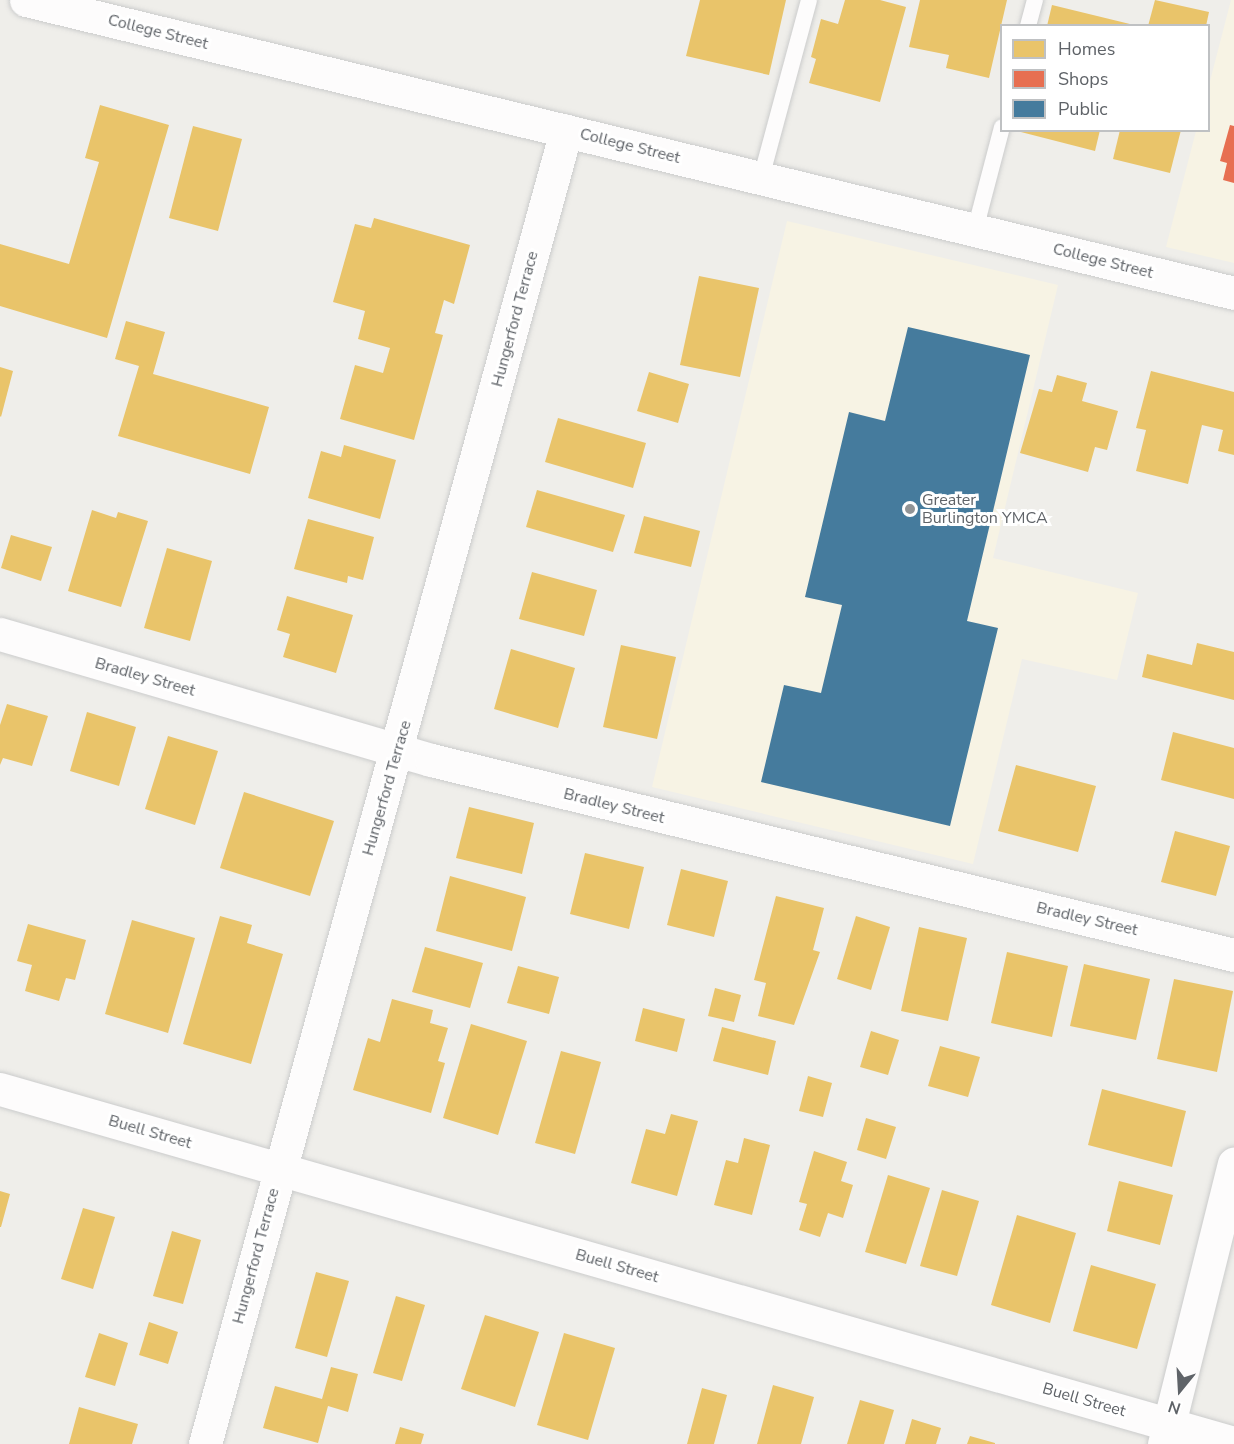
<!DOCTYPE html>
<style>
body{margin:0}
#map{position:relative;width:1234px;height:1444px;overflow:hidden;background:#efeeea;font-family:"Nunito Sans",sans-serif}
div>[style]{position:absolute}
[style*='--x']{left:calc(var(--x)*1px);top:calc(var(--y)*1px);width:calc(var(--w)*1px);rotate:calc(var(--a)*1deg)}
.commercial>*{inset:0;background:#f7f3e4}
.homes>*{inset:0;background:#e9c46a}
.shops>*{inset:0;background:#e76f51}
.public>*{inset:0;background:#457b9d}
.roads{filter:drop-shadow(0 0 2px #cbcccc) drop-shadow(0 0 2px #cbcccc)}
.lane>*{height:16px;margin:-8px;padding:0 8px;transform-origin:8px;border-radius:8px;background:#fdfcfc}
.street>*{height:33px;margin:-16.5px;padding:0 16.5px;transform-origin:16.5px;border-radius:16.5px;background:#fdfcfc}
.secondary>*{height:33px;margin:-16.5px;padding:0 16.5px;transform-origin:16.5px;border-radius:16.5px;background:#fdfcfc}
.dots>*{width:16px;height:16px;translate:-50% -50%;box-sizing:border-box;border:3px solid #fff;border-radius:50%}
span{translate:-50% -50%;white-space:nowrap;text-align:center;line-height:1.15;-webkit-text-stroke:6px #fff;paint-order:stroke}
.street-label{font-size:16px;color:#5f6368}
.poi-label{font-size:16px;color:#5f6368}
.left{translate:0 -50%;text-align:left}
.legend{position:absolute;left:1000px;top:24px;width:210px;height:108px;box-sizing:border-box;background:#fff;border:2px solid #bfc1c3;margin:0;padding:8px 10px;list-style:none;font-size:18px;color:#5f6368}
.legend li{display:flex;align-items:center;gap:12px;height:30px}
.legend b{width:30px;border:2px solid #bfc1c3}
.north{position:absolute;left:1150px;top:1360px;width:60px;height:60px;-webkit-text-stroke:4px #fff;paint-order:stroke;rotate:198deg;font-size:16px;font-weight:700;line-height:24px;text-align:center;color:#5f6368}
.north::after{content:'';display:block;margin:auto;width:21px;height:27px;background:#5f6368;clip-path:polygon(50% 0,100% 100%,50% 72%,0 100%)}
</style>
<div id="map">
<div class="commercial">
<i style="clip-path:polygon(1231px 0,1234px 0,1234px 263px,1166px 247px,1196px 131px,1208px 130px,1209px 85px)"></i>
<i style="clip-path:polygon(787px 221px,1058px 285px,993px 558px,1138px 593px,1117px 680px,1022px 659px,973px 864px,652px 787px)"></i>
</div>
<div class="homes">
<i style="clip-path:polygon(700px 0,786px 0,769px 75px,686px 56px)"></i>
<i style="clip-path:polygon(845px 0,880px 0,906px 7px,880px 102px,809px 83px,816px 59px,811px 57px,821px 19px,838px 24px)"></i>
<i style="clip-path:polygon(920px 0,1007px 0,989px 78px,946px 68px,949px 55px,909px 47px)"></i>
<i style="clip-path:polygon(1155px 0,1209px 12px,1206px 26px,1148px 26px)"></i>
<i style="clip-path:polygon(1052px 5px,1134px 25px,1134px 26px,1047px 26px)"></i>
<i style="clip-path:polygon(100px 105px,169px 125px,107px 338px,0 306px,0 244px,69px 264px,99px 162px,85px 158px)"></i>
<i style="clip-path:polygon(193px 126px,242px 139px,218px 231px,169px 218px)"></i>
<i style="clip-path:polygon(1013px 130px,1100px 130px,1095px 151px)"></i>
<i style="clip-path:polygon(1120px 130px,1181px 130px,1170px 173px,1113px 159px)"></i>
<i style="clip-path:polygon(374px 218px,470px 245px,454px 304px,444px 300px,435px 333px,443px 335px,414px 440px,340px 419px,355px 365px,383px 373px,390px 348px,358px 339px,365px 311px,333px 302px,355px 224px,371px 228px)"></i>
<i style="clip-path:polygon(699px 276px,759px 288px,740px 377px,680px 365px)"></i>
<i style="clip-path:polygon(126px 321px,165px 332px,153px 374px,269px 407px,250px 474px,118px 436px,139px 366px,115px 359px)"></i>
<i style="clip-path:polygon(0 367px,13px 371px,1px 417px,0 416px)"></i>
<i style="clip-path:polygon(1151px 371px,1234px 392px,1234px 455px,1218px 451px,1223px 430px,1202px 425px,1188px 484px,1136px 471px,1146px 430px,1136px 428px)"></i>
<i style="clip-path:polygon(649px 372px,689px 384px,678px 423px,637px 411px)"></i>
<i style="clip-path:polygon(1057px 375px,1087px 383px,1082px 401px,1118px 411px,1107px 450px,1095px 447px,1088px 472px,1020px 453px,1039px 389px,1052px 392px)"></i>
<i style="clip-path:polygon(558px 418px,646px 443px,633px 488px,545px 462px)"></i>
<i style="clip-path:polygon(344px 445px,396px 460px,380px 519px,308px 498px,321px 451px,341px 457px)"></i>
<i style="clip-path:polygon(537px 490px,625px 515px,613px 552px,526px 527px)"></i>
<i style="clip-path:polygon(92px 510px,116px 518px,118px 512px,148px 521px,121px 607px,68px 591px)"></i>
<i style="clip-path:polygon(644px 516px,700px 531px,691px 567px,634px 553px)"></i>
<i style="clip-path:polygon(308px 519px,374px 537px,363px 580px,348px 576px,347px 583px,294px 569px)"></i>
<i style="clip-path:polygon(11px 535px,52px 547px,41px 581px,1px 568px)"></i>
<i style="clip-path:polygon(167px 548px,212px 561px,190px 641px,144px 628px)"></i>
<i style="clip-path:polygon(532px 572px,597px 590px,584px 636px,519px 619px)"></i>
<i style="clip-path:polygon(287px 596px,353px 615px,336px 673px,283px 657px,290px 634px,277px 630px)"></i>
<i style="clip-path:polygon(1197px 643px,1234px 652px,1234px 700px,1142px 677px,1147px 654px,1192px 665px)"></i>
<i style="clip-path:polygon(621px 645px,676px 657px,657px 739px,603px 727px)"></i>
<i style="clip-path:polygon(511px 649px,575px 668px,558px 728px,494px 709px)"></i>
<i style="clip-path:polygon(7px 704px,48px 716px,32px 766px,3px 758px,0 765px,0 725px)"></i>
<i style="clip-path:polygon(87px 712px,136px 727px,119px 786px,70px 771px)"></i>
<i style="clip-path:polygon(1173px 732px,1234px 748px,1234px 799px,1161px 780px)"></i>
<i style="clip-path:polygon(168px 736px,218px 751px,195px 825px,145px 809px)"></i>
<i style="clip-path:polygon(1016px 765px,1096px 786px,1078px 852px,998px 831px)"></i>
<i style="clip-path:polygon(244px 792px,334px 821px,310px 896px,220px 868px)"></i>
<i style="clip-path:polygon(469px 807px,534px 823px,522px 874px,456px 858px)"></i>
<i style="clip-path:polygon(1175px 831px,1230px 846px,1216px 896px,1161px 882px)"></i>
<i style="clip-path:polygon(585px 853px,644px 867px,629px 929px,570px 914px)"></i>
<i style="clip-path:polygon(681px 869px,728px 881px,714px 937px,667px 925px)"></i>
<i style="clip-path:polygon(450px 876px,526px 897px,512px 951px,436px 931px)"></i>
<i style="clip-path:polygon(776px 896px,824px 908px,813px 950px,820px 952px,794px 1025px,758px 1016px,766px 983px,754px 980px)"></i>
<i style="clip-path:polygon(220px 916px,252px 925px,247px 943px,283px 954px,251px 1064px,183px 1044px)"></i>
<i style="clip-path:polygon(856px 916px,890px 927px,871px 990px,837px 979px)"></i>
<i style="clip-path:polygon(132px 920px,195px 938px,168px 1033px,105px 1014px)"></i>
<i style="clip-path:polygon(28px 924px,86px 940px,75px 980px,66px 978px,59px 1001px,25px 991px,32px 965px,17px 961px)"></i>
<i style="clip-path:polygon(919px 927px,967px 938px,948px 1021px,901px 1011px)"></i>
<i style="clip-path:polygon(425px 947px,483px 963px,470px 1008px,412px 992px)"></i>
<i style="clip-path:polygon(1007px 952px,1068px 966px,1052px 1037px,991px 1023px)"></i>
<i style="clip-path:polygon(1084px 964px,1150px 979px,1136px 1040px,1070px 1026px)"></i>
<i style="clip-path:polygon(518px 966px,559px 977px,549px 1014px,507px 1003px)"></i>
<i style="clip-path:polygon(1174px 979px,1233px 991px,1217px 1072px,1157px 1059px)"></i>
<i style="clip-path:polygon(715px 988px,741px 995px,734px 1022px,708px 1016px)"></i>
<i style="clip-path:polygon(392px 999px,433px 1010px,430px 1023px,448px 1028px,438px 1061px,445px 1063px,431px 1113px,353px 1090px,368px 1038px,380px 1042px)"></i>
<i style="clip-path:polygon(643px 1008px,685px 1019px,677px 1052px,635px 1041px)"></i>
<i style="clip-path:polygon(471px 1024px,527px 1041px,498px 1135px,443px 1118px)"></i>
<i style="clip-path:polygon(722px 1027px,776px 1041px,768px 1075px,713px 1061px)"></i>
<i style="clip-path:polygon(871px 1031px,899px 1040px,888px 1075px,860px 1067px)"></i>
<i style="clip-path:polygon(940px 1046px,980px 1057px,968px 1097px,928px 1086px)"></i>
<i style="clip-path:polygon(561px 1051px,601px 1062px,575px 1154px,535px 1143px)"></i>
<i style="clip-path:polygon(808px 1076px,832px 1083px,823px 1117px,799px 1111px)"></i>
<i style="clip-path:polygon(1102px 1089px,1186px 1111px,1172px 1167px,1088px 1145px)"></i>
<i style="clip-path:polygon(671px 1114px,698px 1121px,677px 1196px,631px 1183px,646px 1129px,665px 1134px)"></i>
<i style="clip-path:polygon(866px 1118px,896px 1127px,886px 1159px,857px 1150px)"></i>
<i style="clip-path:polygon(744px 1138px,770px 1145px,752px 1215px,714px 1205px,726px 1160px,738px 1163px)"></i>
<i style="clip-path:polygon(814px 1151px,847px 1162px,841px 1181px,853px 1185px,843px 1218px,828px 1213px,820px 1237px,799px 1230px,807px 1204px,799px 1202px)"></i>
<i style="clip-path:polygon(888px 1175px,930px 1188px,906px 1264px,865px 1252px)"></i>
<i style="clip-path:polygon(1119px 1181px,1173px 1195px,1160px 1245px,1107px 1231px)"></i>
<i style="clip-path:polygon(942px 1190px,979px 1201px,957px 1276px,920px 1266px)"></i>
<i style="clip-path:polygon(0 1191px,10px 1194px,1px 1227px,0 1227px)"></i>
<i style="clip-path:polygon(83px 1208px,115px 1217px,93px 1289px,61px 1279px)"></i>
<i style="clip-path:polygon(1017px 1215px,1076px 1233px,1050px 1323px,991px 1305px)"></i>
<i style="clip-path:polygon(172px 1231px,201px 1240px,183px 1304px,153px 1296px)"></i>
<i style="clip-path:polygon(1091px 1265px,1156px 1284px,1137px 1349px,1073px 1331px)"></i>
<i style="clip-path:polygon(316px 1272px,349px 1281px,327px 1357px,295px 1348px)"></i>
<i style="clip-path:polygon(396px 1296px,425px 1305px,402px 1381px,373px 1373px)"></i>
<i style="clip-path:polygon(485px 1315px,539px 1332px,515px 1407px,461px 1389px)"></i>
<i style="clip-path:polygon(149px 1322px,178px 1332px,168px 1364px,139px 1355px)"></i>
<i style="clip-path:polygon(99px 1333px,128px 1343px,115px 1386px,85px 1377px)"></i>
<i style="clip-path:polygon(564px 1333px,615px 1348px,588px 1440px,537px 1425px)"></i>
<i style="clip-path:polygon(331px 1367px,358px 1374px,348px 1412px,328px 1406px,318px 1443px,263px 1428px,275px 1386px,322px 1399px)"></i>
<i style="clip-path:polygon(773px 1385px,814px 1397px,801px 1444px,757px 1444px)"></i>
<i style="clip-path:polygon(702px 1388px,727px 1395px,714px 1444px,687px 1444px)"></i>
<i style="clip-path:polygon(860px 1400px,894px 1410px,884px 1444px,847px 1444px)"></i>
<i style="clip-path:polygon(79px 1407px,138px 1424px,132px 1444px,69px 1444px)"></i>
<i style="clip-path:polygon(912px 1419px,941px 1428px,936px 1444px,905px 1444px)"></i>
<i style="clip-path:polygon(400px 1427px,424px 1434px,421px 1444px,395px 1444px)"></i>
<i style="clip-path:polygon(970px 1436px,995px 1443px,995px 1444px,967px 1444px)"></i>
</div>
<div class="shops">
<i style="clip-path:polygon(1230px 125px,1234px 126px,1234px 183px,1223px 180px,1227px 163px,1220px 161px)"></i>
</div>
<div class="public">
<i style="clip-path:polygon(908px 327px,1030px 355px,967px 621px,998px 628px,950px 826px,761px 782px,784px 685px,821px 693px,842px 605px,805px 597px,849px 412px,885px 421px)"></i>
</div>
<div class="roads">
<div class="lane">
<i style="--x:1028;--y:26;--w:27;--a:-75"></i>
<i style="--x:761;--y:178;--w:184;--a:-74.9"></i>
<i style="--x:975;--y:230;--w:106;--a:-75.3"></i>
</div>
<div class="street">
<i style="--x:0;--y:634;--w:449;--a:16.3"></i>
<i style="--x:431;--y:760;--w:826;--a:13.65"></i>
<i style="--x:0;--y:1089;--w:1284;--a:16.01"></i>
<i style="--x:205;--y:1444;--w:1362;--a:-74.63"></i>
</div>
<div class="secondary">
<i style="--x:26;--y:0;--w:1243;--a:13.63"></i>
<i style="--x:1164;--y:1444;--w:289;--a:-76"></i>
</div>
</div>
<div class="dots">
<i style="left:910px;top:509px;background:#919496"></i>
</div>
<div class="street-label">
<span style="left:158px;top:32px;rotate:14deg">College Street</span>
<span style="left:630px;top:146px;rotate:14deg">College Street</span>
<span style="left:1103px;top:261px;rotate:14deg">College Street</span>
<span style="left:515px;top:319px;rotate:-75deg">Hungerford Terrace</span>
<span style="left:145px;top:677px;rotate:16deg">Bradley Street</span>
<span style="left:387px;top:788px;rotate:-74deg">Hungerford Terrace</span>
<span style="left:614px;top:806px;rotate:14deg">Bradley Street</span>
<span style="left:1087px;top:919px;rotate:13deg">Bradley Street</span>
<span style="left:150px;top:1132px;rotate:16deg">Buell Street</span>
<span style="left:256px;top:1256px;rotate:-75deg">Hungerford Terrace</span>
<span style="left:617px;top:1266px;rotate:16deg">Buell Street</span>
<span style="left:1084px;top:1400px;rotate:16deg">Buell Street</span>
</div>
<div class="poi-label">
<span class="left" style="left:922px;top:509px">Greater<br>Burlington YMCA</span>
</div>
<ul class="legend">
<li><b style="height:16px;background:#e9c46a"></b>Homes</li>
<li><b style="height:16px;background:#e76f51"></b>Shops</li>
<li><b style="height:16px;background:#457b9d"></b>Public</li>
</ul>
<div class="north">N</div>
</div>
